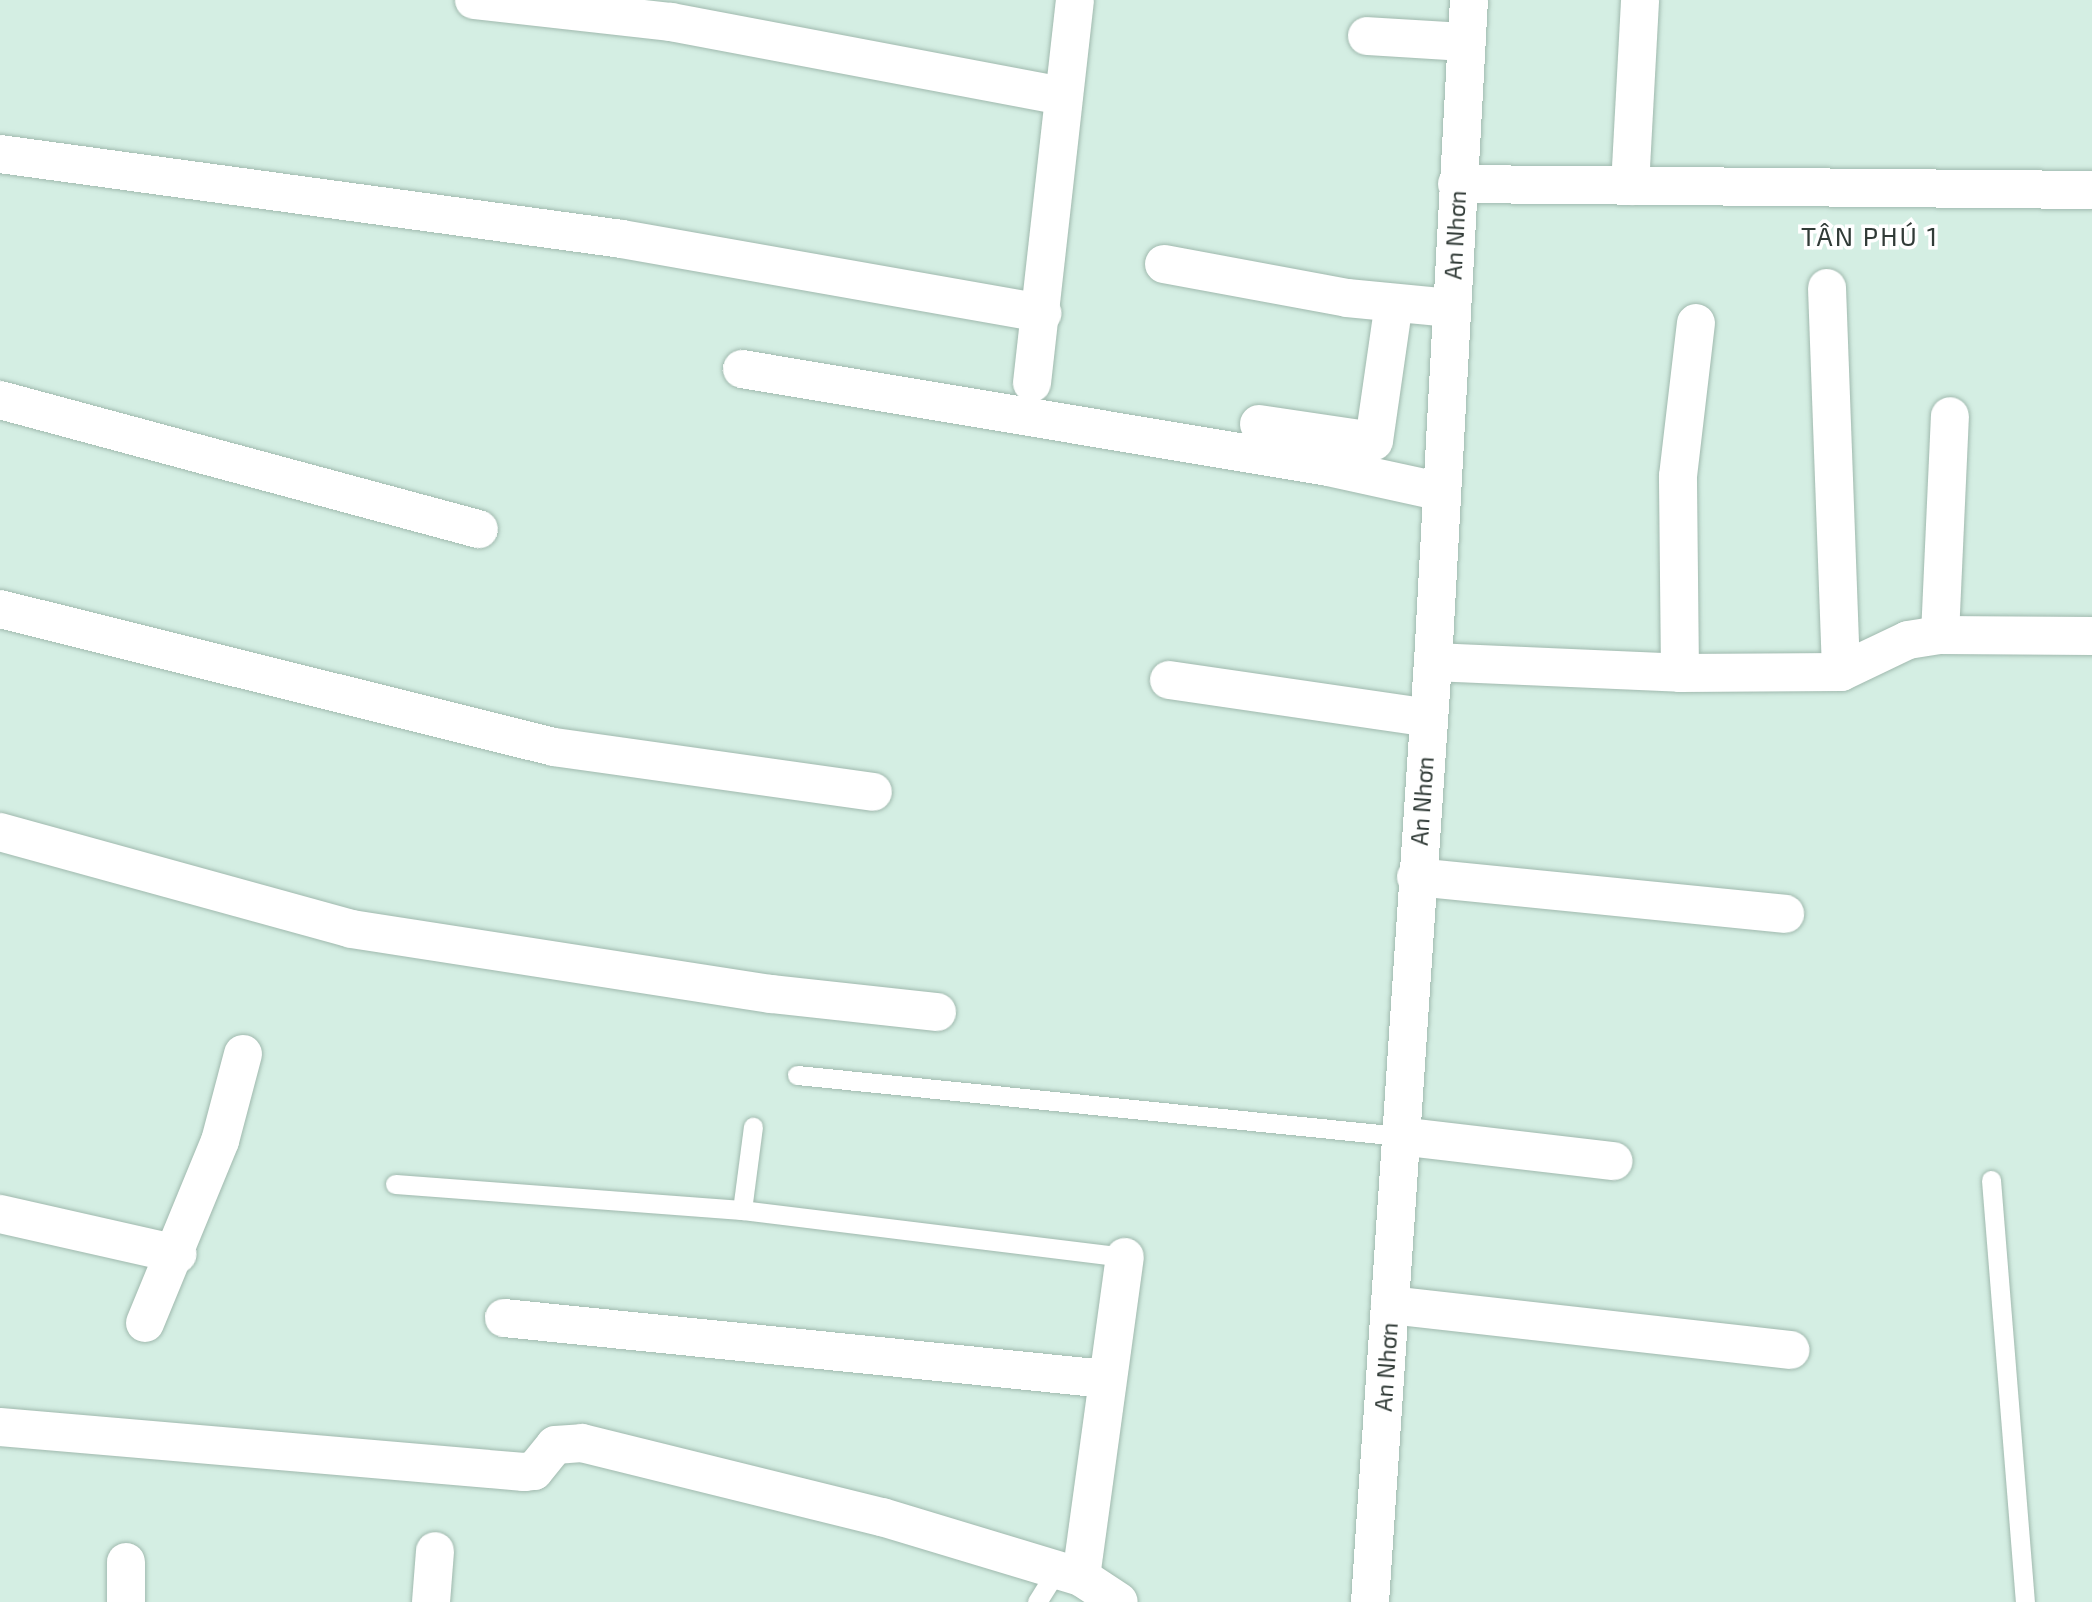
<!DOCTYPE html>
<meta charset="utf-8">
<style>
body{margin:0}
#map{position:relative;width:2092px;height:1602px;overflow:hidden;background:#d4eee3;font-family:"Exo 2",sans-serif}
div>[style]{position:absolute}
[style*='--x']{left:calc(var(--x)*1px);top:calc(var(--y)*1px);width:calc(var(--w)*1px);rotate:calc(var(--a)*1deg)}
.roads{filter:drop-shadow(0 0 2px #a0b9ae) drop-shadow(0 0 2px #a0b9ae)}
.lane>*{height:19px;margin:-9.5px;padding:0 9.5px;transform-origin:9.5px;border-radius:9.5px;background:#fff}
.street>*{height:38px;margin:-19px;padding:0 19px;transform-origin:19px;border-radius:19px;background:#fff}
span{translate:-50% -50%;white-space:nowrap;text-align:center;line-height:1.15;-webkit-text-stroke:7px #fff;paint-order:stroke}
.street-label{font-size:23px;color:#313b37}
.quarter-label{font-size:26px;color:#313b37;letter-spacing:2px}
</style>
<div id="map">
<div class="roads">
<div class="lane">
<i style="--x:797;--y:1075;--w:606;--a:5.78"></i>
<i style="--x:1991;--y:1180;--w:423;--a:85.4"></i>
<i style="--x:395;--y:1184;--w:348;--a:4.3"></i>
<i style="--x:742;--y:1210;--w:386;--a:7"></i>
<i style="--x:742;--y:1210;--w:84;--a:-82.5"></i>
<i style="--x:1037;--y:1602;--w:39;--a:-58"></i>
</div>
<div class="street">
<i style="--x:474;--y:0;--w:198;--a:6.4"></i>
<i style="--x:671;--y:22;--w:399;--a:10.7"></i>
<i style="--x:1367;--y:36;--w:99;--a:3.5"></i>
<i style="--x:0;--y:154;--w:628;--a:7.78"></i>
<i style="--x:622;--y:239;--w:427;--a:10"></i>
<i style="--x:1457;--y:184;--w:635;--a:0.54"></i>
<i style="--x:1630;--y:186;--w:186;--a:-86.9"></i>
<i style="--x:1164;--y:264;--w:186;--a:10.5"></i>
<i style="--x:1347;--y:298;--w:104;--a:5.5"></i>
<i style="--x:1827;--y:288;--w:384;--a:87.9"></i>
<i style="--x:742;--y:369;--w:594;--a:9.49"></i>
<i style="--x:1328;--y:467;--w:113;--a:12.3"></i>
<i style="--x:1032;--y:383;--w:385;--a:-83.6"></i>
<i style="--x:0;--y:400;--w:496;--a:15.1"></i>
<i style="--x:1259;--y:424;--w:116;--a:8.4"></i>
<i style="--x:1374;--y:441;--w:139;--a:-81.8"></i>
<i style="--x:0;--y:609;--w:571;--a:13.99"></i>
<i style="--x:554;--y:747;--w:322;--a:8"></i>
<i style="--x:1940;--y:635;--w:219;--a:-87.4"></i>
<i style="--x:1433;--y:662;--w:247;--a:2.5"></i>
<i style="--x:1680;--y:673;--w:161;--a:-0.4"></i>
<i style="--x:1841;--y:672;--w:74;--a:-25.5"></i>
<i style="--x:1908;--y:640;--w:32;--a:-9"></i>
<i style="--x:1940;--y:635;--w:152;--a:0.4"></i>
<i style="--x:1680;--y:673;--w:197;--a:-90.6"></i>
<i style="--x:1678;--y:476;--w:154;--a:-83.3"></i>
<i style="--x:1169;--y:680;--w:262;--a:8.3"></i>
<i style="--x:0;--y:832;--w:364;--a:15.4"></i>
<i style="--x:351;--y:929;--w:425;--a:8.8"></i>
<i style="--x:771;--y:994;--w:167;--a:6.2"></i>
<i style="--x:1416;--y:877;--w:371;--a:5.7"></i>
<i style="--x:1400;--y:1136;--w:215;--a:6.7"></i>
<i style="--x:0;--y:1214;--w:182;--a:12.7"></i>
<i style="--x:1390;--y:1305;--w:403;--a:6.4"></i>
<i style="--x:504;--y:1318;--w:605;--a:5.79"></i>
<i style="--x:145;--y:1323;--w:197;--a:-67.6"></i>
<i style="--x:220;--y:1141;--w:90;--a:-75.2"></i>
<i style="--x:0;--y:1427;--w:526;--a:4.91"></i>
<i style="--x:524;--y:1472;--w:10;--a:-6"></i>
<i style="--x:534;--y:1471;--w:33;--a:-51"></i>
<i style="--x:555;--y:1445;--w:27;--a:-4"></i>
<i style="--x:582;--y:1443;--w:309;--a:13.9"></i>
<i style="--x:882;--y:1517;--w:208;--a:16.8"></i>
<i style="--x:1081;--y:1577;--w:45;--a:33.3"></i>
<i style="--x:1081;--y:1577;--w:323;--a:-82.2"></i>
<i style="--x:126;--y:1602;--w:40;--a:-90"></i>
<i style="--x:431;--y:1602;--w:51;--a:-85.5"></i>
<i style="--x:1370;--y:1602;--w:942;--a:-86.17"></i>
<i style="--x:1433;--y:662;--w:663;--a:-86.89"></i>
</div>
</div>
<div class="street-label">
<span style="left:1455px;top:235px;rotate:-87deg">An Nhơn</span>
<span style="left:1422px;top:801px;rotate:-86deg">An Nhơn</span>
<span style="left:1386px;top:1367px;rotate:-86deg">An Nhơn</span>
</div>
<div class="quarter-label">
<span style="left:1870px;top:236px">TÂN PHÚ 1</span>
</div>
</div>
